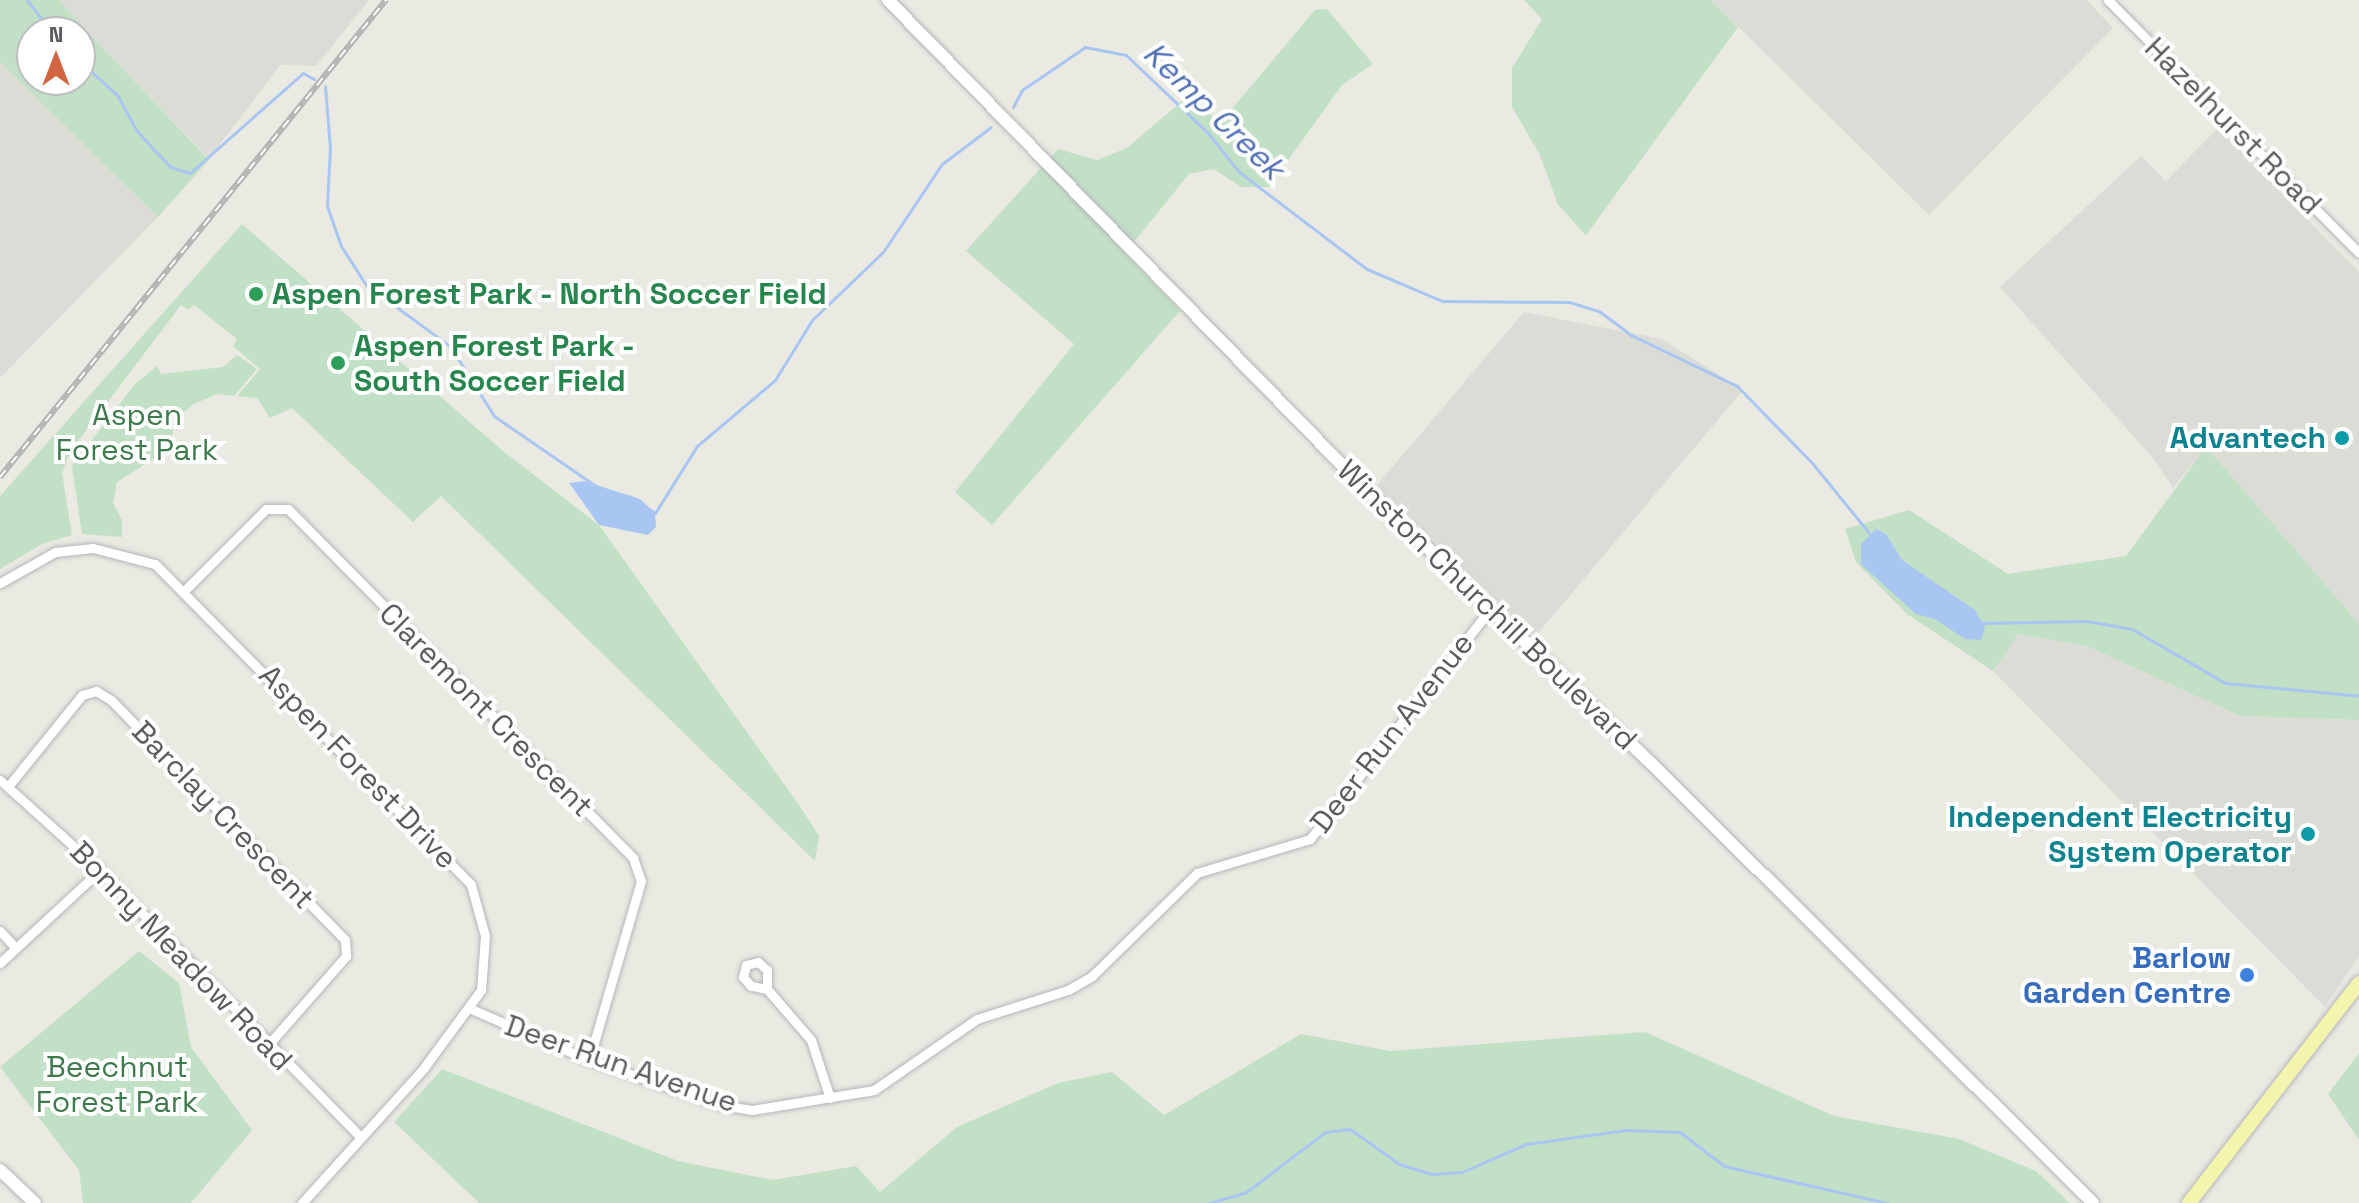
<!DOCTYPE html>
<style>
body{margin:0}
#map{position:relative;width:2359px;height:1203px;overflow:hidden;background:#ebeae2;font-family:"Space Grotesk",sans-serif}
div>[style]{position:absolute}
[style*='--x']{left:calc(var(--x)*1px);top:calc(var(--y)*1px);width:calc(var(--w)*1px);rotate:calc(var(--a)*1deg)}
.industrial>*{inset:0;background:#dcdcd6}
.green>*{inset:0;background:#c1e0c6}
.water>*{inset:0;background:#a9c6f3}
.stream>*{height:3px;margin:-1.5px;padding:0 1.5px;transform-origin:1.5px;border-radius:1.5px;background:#a9c6f3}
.roads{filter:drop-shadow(0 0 2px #b4b6ba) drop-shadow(0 0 2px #b4b6ba)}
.street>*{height:9px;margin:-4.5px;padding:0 4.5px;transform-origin:4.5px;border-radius:4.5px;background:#fff}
.secondary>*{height:12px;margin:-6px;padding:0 6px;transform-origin:6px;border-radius:6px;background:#fff}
.primary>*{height:14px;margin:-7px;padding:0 7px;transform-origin:7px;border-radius:7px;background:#f3f4ae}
.rail>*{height:6px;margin-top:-3px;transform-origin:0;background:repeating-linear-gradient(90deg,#fff 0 9px,#b2b3b3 0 18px);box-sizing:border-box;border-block:2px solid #b2b3b3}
.dots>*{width:22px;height:22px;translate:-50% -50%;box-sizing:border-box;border:4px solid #fff;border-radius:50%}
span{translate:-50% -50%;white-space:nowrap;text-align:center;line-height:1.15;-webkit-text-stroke:8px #fff;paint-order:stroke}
.street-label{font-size:30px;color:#5a5c60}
.leisure-label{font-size:30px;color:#27864d;font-weight:700}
.left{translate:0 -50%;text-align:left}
.park-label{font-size:30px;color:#3e7b4c}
.culture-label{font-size:30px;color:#0d838f;font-weight:700}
.right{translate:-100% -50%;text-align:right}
.shop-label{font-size:30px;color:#366cbe;font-weight:700}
.water-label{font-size:32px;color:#506fb2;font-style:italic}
.north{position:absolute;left:16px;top:16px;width:80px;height:80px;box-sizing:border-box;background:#fff;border:2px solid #bdbebf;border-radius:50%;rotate:0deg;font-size:22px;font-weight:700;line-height:32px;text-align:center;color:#5a5c60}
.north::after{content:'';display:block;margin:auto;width:28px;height:36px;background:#d26541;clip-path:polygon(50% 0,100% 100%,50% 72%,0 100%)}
</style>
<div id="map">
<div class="industrial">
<i style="clip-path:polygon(58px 0,369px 0,316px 66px,280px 65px,209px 159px)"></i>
<i style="clip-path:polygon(1711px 0,2087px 0,2113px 28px,1929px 215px)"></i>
<i style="clip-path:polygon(0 62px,158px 217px,0 378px)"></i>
<i style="clip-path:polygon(2218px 128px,2359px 272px,2359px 624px,2206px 448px,2173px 488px,2153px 458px,2000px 287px,2141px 156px,2166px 181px)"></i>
<i style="clip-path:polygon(1524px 312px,1662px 339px,1743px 390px,1535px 637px,1377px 485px)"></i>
<i style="clip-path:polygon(2018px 634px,2087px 646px,2240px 716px,2359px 720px,2359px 956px,2325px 1007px,1993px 671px)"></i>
</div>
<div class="green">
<i style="clip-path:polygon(evenodd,0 0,58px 0,209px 160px,158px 217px,0 62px,0 0,32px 32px,80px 32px,80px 80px,32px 80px,32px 32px)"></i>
<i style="clip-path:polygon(1524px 0,1711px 0,1738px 27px,1586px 235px,1558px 205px,1540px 155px,1512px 107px,1512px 68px,1542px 19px)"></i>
<i style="clip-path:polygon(1327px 9px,1373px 64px,1342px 85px,1269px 187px,1241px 187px,1214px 169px,1189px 174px,1125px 253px,1180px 311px,992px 525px,955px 492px,1074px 344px,966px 251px,1058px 149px,1097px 160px,1127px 148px,1188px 96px,1220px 123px,1315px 10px)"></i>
<i style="clip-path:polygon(242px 224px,503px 451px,599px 525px,799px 805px,819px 836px,815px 861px,441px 496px,413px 522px,292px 408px,270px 418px,257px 398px,237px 396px,260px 369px,233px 346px,237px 339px,194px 305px,188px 310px,181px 305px,70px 452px,62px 473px,72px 535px,42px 544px,0 569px,0 496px)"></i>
<i style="clip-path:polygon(237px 355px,257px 369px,234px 396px,217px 394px,194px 404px,176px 419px,169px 449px,117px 482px,113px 503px,122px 520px,122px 537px,82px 534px,72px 466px,134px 385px,157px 366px,161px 374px,223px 367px)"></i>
<i style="clip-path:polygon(2206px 447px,2359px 624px,2359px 720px,2240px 716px,2087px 646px,2018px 634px,1993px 671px,1907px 614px,1856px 562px,1845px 529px,1909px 510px,2008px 574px,2126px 556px)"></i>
<i style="clip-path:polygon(139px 951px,179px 983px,191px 1047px,252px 1130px,191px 1203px,83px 1203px,79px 1170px,0 1067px)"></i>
<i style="clip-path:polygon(1645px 1032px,1834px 1116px,1959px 1139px,2036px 1171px,2070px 1203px,479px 1203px,394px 1122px,442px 1069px,678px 1161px,773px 1180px,856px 1166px,880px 1192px,957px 1127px,1058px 1083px,1112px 1072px,1164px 1115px,1301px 1034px,1390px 1051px)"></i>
<i style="clip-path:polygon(2359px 1053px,2359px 1140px,2328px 1094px)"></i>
</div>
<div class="water">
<i style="clip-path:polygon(584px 481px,640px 499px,655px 513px,656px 527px,648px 535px,599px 525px,569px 483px)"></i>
<i style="clip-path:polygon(1876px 529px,1886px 534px,1902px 560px,1975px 610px,1985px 628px,1981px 640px,1965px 639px,1935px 619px,1916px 614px,1861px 564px,1861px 544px)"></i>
</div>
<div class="stream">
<i style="--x:27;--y:0;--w:41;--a:52"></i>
<i style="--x:80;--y:61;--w:52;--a:42.6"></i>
<i style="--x:118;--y:96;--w:38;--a:62"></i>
<i style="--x:136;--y:130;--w:50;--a:47.4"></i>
<i style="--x:170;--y:167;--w:21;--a:17"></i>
<i style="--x:190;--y:173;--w:151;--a:-41.5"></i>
<i style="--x:303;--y:73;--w:13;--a:29"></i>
<i style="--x:325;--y:86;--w:62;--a:85.4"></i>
<i style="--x:330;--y:148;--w:58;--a:93"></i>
<i style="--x:327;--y:206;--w:42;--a:70.7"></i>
<i style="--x:341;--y:246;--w:46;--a:57.3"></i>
<i style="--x:366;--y:285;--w:104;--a:36"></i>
<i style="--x:450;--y:346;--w:83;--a:57.8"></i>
<i style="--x:494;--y:416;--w:124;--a:34.5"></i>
<i style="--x:1013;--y:107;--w:19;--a:-62"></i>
<i style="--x:1022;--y:90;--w:76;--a:-34.3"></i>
<i style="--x:1085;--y:47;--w:42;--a:11"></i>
<i style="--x:1126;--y:55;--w:113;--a:43.6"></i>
<i style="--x:1208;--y:133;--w:50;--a:51.5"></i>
<i style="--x:1239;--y:172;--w:161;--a:37.2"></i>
<i style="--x:1367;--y:269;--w:82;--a:23.1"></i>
<i style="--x:1442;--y:301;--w:127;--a:0.5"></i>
<i style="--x:1569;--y:302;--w:31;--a:17"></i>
<i style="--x:1599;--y:311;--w:40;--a:37"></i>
<i style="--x:1631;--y:335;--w:118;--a:25.7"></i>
<i style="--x:1737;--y:386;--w:109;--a:45.7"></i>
<i style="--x:1813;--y:464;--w:89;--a:50.9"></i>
<i style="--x:629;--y:496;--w:31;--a:33"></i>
<i style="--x:655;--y:513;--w:79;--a:-57.9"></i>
<i style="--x:697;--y:446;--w:102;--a:-40.2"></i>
<i style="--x:775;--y:380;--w:70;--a:-58.3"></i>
<i style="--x:812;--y:320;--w:98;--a:-43.8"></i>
<i style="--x:883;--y:252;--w:106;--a:-56.2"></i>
<i style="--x:942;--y:164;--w:61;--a:-37.1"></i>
<i style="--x:1982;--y:623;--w:105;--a:-1.1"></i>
<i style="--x:2087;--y:621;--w:46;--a:10.1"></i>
<i style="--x:2132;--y:629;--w:108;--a:30.1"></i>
<i style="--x:2225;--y:683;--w:135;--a:5.5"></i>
<i style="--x:1209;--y:1203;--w:37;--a:-16"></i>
<i style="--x:1245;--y:1193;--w:101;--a:-37.3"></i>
<i style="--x:1325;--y:1132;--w:25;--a:-7"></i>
<i style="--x:1350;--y:1129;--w:60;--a:35.5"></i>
<i style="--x:1399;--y:1164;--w:34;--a:17"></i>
<i style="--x:1432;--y:1174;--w:30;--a:-4"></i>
<i style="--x:1462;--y:1172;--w:70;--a:-23.6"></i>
<i style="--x:1526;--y:1144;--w:101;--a:-8"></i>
<i style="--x:1626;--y:1130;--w:54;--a:2.1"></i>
<i style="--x:1680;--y:1132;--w:56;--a:37.7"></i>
<i style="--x:1724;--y:1166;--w:167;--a:12.8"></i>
</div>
<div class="roads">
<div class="street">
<i style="--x:2108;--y:0;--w:356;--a:45.2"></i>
<i style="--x:0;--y:583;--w:63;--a:-29.4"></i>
<i style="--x:55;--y:552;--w:38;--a:-6"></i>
<i style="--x:93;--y:548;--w:64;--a:14.5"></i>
<i style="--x:155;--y:564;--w:450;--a:45.4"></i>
<i style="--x:471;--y:885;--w:53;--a:74.6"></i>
<i style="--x:485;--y:936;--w:54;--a:94.2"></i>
<i style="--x:481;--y:990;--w:98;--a:126.3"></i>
<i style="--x:423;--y:1069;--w:181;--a:132.1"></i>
<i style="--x:185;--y:590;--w:115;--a:-45"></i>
<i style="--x:266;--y:509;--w:22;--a:0"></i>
<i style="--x:288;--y:509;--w:491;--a:45.3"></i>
<i style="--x:633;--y:858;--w:24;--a:71"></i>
<i style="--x:641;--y:881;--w:186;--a:106.2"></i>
<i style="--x:0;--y:780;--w:135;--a:42"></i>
<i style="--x:100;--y:870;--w:372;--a:45.7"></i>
<i style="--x:10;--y:784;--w:114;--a:-51"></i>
<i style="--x:82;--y:695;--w:15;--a:-16"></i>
<i style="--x:96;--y:691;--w:17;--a:31"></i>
<i style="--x:111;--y:700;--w:335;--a:45.7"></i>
<i style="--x:345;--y:940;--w:16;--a:86"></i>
<i style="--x:346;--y:956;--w:118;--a:131.2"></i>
<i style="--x:0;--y:931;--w:23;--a:47"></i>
<i style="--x:758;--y:962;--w:12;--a:42"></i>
<i style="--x:767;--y:970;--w:19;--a:90"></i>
<i style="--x:767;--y:989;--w:16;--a:-169"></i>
<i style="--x:751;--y:986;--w:12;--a:-132"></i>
<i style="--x:743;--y:977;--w:12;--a:-76"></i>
<i style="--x:746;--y:965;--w:12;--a:-14"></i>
<i style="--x:0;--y:963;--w:137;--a:-42.9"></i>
<i style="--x:767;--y:989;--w:67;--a:49.2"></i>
<i style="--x:811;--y:1040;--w:61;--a:71.9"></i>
<i style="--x:471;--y:1009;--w:129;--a:23.4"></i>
<i style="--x:589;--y:1060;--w:139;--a:18.8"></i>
<i style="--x:721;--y:1105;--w:31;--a:9"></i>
<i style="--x:752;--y:1110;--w:124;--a:-9.3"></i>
<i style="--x:874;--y:1090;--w:125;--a:-34.6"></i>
<i style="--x:977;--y:1019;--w:96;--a:-17.7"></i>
<i style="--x:1068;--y:990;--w:28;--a:-30"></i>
<i style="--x:1092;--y:976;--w:147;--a:-44.4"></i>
<i style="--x:1197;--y:873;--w:118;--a:-16.7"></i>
<i style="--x:1310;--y:839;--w:293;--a:-51.9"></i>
</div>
<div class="secondary">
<i style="--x:888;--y:0;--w:647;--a:45.69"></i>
<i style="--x:1340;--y:463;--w:429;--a:44"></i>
<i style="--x:1649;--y:761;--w:626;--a:44.87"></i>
<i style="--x:0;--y:1170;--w:48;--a:43.3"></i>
</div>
<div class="primary">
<i style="--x:2189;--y:1203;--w:278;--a:-52.3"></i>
</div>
</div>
<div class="rail">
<i style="--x:0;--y:477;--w:614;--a:-51.02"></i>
</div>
<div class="dots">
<i style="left:256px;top:294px;background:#2e9e5b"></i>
<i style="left:338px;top:363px;background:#2e9e5b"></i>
<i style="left:2342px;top:438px;background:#0f9aa8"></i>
<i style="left:2308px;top:834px;background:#0f9aa8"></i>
<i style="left:2247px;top:975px;background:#3f7fe0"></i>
</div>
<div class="street-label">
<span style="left:2233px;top:126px;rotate:45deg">Hazelhurst Road</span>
<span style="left:1487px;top:605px;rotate:44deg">Winston Churchill Boulevard</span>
<span style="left:486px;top:710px;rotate:45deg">Claremont Crescent</span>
<span style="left:1392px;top:733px;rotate:-52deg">Deer Run Avenue</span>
<span style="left:358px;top:767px;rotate:46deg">Aspen Forest Drive</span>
<span style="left:223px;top:815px;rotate:46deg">Barclay Crescent</span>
<span style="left:181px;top:956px;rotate:46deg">Bonny Meadow Road</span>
<span style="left:621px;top:1064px;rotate:19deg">Deer Run Avenue</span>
</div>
<div class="leisure-label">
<span class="left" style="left:272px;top:294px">Aspen Forest Park - North Soccer Field</span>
<span class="left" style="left:354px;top:363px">Aspen Forest Park -<br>South Soccer Field</span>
</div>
<div class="park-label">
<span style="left:137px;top:432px">Aspen<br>Forest Park</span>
<span style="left:117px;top:1084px">Beechnut<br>Forest Park</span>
</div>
<div class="culture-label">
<span class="right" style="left:2326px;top:438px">Advantech</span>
<span class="right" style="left:2292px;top:834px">Independent Electricity<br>System Operator</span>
</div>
<div class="shop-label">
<span class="right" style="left:2231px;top:975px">Barlow<br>Garden Centre</span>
</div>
<div class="water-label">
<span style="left:1214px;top:111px;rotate:44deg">Kemp Creek</span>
</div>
<div class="north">N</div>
</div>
